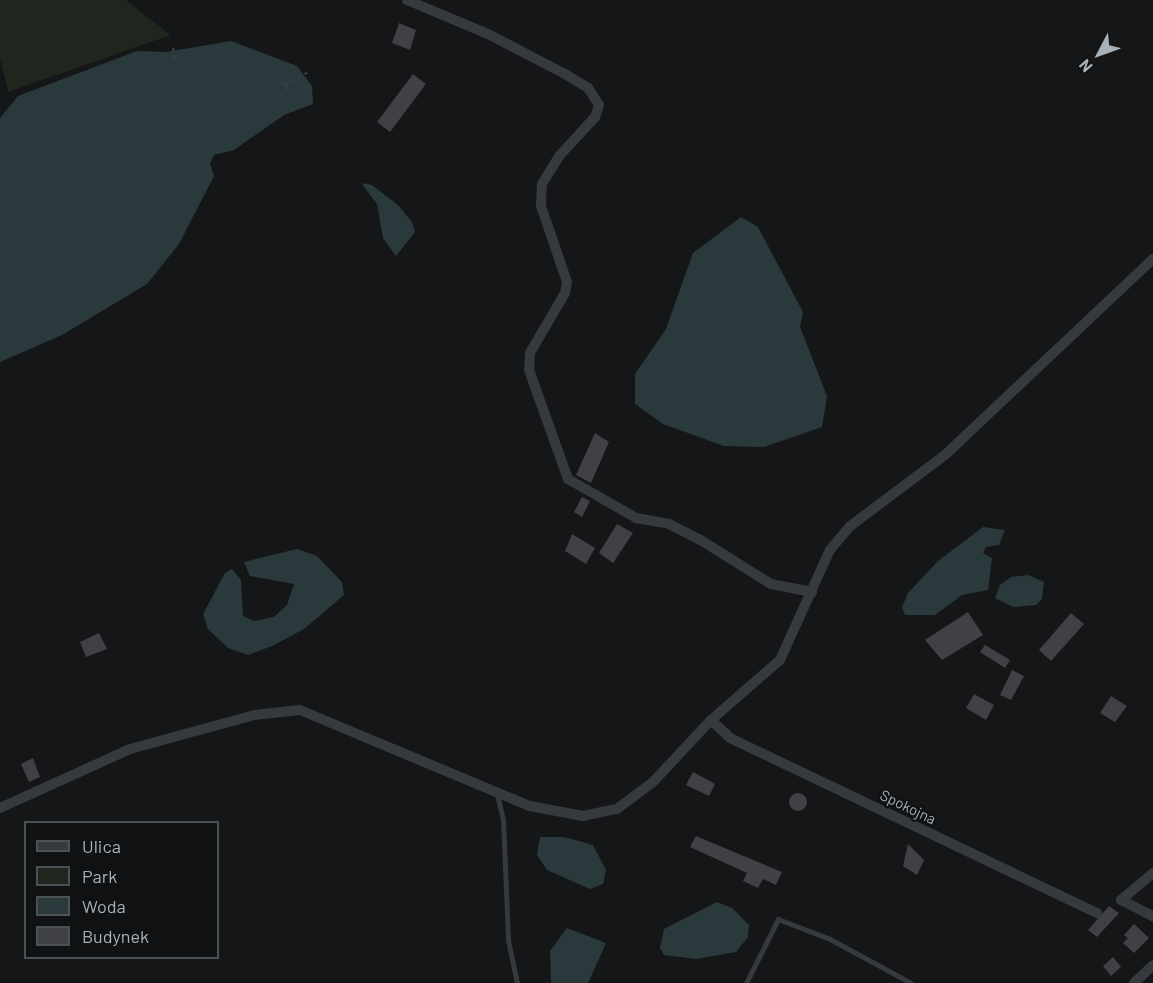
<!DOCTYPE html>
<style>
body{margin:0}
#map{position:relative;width:1153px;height:983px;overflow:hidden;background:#151617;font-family:Barlow,sans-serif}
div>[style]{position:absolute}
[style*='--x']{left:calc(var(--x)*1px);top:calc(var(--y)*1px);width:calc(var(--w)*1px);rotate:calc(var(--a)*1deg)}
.green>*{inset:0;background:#1e261d}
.water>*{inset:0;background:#2a3a3c}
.building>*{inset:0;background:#3f4144}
.round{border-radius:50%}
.path>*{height:2px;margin-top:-1px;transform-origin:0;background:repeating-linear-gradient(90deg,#3c4044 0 3px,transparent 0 7.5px)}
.service>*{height:5px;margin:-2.5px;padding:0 2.5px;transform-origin:2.5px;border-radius:2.5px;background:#36393d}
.minor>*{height:10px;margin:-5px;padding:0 5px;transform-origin:5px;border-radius:5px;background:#36393d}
span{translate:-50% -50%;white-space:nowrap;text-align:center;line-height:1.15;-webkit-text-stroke:4.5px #101112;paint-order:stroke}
.street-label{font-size:15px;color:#a6b1b8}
.legend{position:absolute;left:24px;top:821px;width:195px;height:138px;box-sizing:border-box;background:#101112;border:2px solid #4c5154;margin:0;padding:8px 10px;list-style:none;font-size:18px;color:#a6b1b8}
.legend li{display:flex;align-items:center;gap:12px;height:30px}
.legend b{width:30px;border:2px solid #4c5154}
.north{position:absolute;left:1069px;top:24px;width:60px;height:60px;-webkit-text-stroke:4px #101112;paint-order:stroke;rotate:229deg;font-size:16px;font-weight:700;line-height:24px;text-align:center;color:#a6b1b8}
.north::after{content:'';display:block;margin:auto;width:21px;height:27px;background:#a6b1b8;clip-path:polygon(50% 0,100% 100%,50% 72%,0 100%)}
</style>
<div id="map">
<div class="green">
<i style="clip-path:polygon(0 0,126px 0,171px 35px,8px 92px,0 58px)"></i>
</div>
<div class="water">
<i style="clip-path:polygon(231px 41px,297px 66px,312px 86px,313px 104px,284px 115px,234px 150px,214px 155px,210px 164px,214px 176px,179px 244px,147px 284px,62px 335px,0 362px,0 118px,18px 96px,137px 51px,166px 52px)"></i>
<i style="clip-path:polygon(361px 183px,372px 185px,398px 205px,412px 222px,415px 232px,396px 256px,383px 238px,377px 204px)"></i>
<i style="clip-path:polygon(741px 217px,758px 227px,803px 312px,800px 327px,827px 396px,822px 427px,764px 447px,724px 446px,663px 424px,635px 404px,635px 374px,666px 329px,693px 253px)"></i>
<i style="clip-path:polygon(983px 527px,1005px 530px,999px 545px,986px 547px,983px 553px,992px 558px,988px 590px,962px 595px,935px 615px,905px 615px,902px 607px,908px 593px,938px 561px)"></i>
<i style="clip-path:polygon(297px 549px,317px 556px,342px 582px,344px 595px,304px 629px,272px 646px,248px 655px,228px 648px,208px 629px,203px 614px,225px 573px,232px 569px,241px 580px,243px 616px,254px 621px,274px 617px,287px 605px,294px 584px,250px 576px,244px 562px)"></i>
<i style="clip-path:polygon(1028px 575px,1044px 582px,1042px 599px,1036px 605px,1013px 607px,995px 598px,1000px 585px,1011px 577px)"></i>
<i style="clip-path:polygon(540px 837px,564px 837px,593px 845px,606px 870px,603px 884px,590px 889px,547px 870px,537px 855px)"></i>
<i style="clip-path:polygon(717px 902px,732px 908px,749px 925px,748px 937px,736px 952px,696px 959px,664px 955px,660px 948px,664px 929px)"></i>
<i style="clip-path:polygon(567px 928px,606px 943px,588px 983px,551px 983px,550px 951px)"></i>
</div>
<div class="building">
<i style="clip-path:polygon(399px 23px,416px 30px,410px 50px,392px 43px)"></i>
<i style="clip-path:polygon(413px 74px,426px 84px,390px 132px,377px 122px)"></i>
<i style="clip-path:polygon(595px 433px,609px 442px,591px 483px,576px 475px)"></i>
<i style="clip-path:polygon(582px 497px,590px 501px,582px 517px,574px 512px)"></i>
<i style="clip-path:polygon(617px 524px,633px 533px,613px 563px,599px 553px)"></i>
<i style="clip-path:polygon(572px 534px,595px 548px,586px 564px,565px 551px)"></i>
<i style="clip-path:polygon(968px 612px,983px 635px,942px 660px,925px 640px)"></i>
<i style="clip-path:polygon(1071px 613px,1084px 624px,1051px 661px,1039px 650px)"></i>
<i style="clip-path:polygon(99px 633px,107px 649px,86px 657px,80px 642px)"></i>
<i style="clip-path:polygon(985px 645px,1010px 660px,1005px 668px,980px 652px)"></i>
<i style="clip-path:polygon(1012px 670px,1024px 676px,1011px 700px,1000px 695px)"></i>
<i style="clip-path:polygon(974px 694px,994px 705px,986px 720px,966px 708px)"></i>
<i style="clip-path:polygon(1111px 696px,1127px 706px,1115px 722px,1100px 713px)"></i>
<i style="clip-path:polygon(33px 758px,40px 777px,29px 782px,21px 764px)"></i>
<i style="clip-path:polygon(693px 772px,715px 784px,709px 796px,686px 785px)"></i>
<i class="round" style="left:789px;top:793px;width:18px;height:18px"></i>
<i style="clip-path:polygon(696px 836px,782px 872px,776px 885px,763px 879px,758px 888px,743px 881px,747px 873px,690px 847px)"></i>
<i style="clip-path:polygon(908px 844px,924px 860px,917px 875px,903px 866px)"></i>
<i style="clip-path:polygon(1109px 906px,1119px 913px,1097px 937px,1088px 930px)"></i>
<i style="clip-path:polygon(1134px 924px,1149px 938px,1134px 953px,1123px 943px,1128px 938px,1124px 935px)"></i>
<i style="clip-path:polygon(1113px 957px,1121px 967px,1111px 976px,1103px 966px)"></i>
</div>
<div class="path">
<i style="--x:173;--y:48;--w:15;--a:79"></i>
<i style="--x:282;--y:81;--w:11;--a:56"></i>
<i style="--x:285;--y:85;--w:26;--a:-29"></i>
</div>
<div class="service">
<i style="--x:497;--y:794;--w:26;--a:77"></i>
<i style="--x:503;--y:819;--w:121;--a:87.6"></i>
<i style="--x:508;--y:940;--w:44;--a:78.2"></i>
<i style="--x:746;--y:983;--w:72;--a:-63.4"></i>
<i style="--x:778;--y:919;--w:56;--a:21"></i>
<i style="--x:830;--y:939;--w:92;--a:28.5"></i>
</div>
<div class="minor">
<i style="--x:407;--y:0;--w:88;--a:22.8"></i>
<i style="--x:488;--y:34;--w:87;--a:27.5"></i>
<i style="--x:565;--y:74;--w:27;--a:31"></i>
<i style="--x:588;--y:88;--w:20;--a:57"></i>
<i style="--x:599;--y:105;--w:13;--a:108"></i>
<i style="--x:595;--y:117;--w:52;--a:132.6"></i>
<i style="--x:560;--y:155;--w:34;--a:122"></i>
<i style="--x:542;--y:184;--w:22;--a:93"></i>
<i style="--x:541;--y:206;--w:80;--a:71.1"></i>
<i style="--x:567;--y:282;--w:11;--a:100"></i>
<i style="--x:565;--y:293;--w:69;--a:120.3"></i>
<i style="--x:530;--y:353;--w:17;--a:93"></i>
<i style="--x:529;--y:370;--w:116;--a:70.3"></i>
<i style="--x:568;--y:479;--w:78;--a:29.8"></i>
<i style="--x:636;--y:518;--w:34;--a:10"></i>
<i style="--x:669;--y:524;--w:34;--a:27"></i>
<i style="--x:699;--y:539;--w:85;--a:32"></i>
<i style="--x:771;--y:584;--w:42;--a:11"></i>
<i style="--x:711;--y:720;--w:26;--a:43"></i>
<i style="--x:730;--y:738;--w:407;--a:25.5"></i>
<i style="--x:0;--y:808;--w:143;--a:-24.4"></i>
<i style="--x:130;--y:749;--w:129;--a:-15.3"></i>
<i style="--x:254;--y:715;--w:46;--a:-6.2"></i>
<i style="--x:300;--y:710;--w:249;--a:22.7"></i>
<i style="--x:530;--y:806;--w:54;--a:10.7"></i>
<i style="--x:583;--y:816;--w:35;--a:-12"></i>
<i style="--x:617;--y:809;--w:45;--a:-36.9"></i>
<i style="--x:653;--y:782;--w:85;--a:-46.9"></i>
<i style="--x:711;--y:720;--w:91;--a:-41"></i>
<i style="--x:780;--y:660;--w:121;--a:-65.6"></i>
<i style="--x:830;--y:550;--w:30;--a:-50"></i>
<i style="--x:849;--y:527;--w:120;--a:-36.9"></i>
<i style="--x:945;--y:455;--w:286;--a:-43.3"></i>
<i style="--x:1153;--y:873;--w:42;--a:139.8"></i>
<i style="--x:1121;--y:900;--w:36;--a:27"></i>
<i style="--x:1134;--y:983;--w:26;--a:-43"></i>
</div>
<div class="street-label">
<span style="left:908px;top:807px;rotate:26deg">Spokojna</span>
</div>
<ul class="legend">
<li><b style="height:8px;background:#36393d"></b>Ulica</li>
<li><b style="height:16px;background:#1e261d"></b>Park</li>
<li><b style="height:16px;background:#2a3a3c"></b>Woda</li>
<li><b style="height:16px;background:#3f4144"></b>Budynek</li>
</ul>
<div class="north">N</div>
</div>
